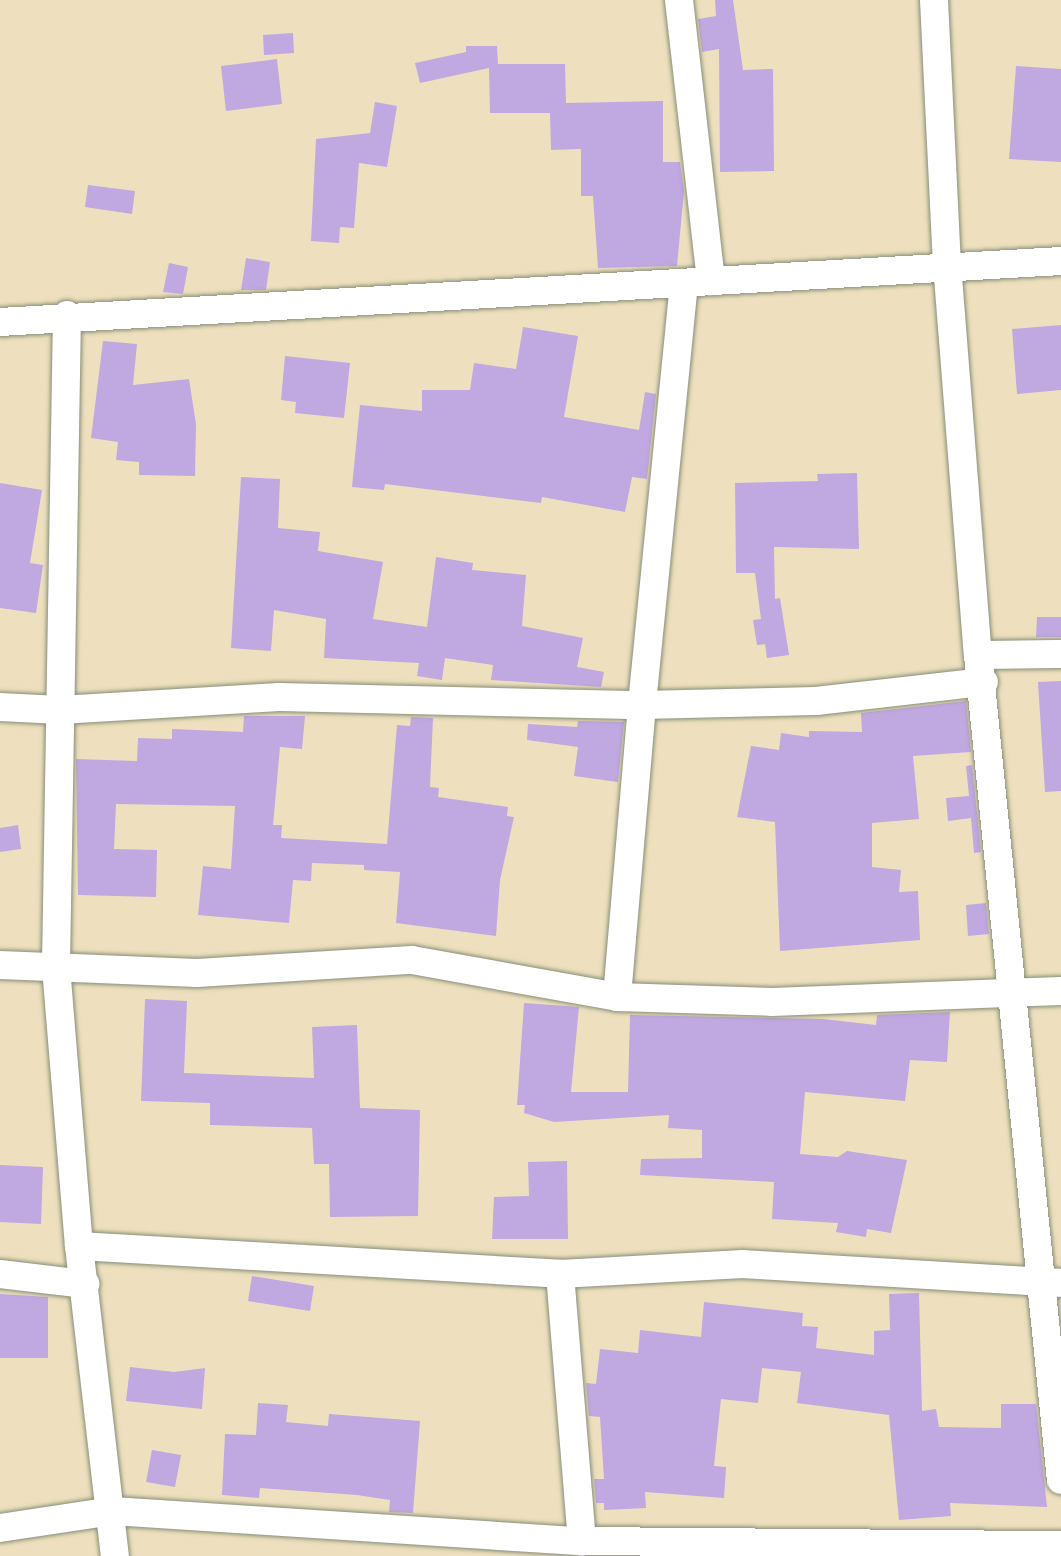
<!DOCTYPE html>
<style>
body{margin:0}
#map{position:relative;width:1061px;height:1556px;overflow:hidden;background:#eee0be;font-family:"Comic Neue",sans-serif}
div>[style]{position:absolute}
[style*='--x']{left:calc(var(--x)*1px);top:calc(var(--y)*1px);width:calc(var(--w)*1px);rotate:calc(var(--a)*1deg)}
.building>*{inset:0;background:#c0a8e1}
.roads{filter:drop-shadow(0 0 2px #868e79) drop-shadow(0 0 2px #868e79)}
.minor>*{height:28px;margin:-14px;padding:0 14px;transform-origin:14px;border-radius:14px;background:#fff}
span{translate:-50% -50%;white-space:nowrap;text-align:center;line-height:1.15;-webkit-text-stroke:6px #fcf5e5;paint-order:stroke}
</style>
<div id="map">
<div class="building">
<i style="clip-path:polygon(715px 0,733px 0,743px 70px,773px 69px,774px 171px,720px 172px,719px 49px,702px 52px,698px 19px,716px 16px)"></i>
<i style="clip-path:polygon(293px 33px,294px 53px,264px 55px,263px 35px)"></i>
<i style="clip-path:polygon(466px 46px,497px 46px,498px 64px,565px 64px,566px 103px,663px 101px,663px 162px,680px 162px,684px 191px,677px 266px,598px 268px,593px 196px,581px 196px,581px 149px,551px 150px,550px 113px,490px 113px,489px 68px,420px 83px,415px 63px,466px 52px)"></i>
<i style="clip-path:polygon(277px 59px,282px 104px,226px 111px,221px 66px)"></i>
<i style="clip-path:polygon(1016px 66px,1061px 69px,1061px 162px,1009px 159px)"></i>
<i style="clip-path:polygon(375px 102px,397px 106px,387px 167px,359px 163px,354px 228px,340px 227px,339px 243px,311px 241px,316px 139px,370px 133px)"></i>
<i style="clip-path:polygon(88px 185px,135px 191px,132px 214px,85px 207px)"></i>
<i style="clip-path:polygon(246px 258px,270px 262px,266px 290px,241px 290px)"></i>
<i style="clip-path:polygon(169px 263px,188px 267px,183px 294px,163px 292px)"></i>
<i style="clip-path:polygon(1061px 325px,1061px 390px,1017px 394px,1012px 329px)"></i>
<i style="clip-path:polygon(523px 327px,578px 336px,564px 417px,639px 430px,645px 392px,656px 394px,647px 479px,632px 477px,625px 512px,542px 497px,541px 503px,385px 484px,384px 490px,352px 487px,360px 405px,422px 411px,422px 390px,470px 390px,474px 363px,516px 369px)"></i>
<i style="clip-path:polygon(103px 341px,137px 344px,133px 385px,189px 379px,196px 424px,195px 476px,139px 475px,139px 462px,116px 460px,118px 442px,91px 438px)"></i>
<i style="clip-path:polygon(285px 356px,350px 363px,344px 418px,295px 413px,296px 402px,281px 400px)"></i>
<i style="clip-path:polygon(857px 473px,859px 549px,774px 547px,775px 599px,780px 598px,789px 655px,767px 658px,765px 644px,757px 645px,753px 620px,761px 619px,755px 573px,736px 573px,735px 483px,818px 481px,817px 474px)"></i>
<i style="clip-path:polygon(241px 477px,280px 479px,278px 528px,320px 532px,318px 551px,383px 562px,373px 619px,427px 627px,436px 557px,473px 563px,472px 570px,526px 575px,522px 626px,583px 638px,577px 667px,604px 672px,601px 687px,491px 680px,493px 665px,445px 658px,442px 680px,417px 676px,419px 663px,324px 658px,326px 619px,274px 610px,271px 651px,231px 648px)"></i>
<i style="clip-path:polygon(0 483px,42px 490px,30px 563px,43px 565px,36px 613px,0 608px)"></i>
<i style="clip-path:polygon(1037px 617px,1061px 617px,1061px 637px,1036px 637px)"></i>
<i style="clip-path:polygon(1061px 681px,1061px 791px,1045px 792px,1038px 682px)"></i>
<i style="clip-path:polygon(966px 701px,971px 752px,913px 756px,919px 819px,872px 823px,872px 867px,901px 870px,899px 892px,918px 891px,920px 940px,780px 951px,775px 822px,737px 817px,751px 746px,779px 750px,781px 733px,809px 737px,809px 731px,862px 732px,861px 713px)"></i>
<i style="clip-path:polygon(244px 716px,305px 716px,302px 749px,280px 747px,273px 825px,282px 825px,281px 838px,387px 844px,397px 725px,410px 726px,411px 717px,433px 718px,430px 787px,439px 788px,438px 797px,508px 807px,507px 816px,514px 817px,500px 880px,496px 936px,396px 923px,400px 872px,364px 870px,364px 865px,312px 863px,311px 881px,293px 880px,289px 923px,198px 915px,203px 866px,231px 869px,235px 806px,116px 804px,114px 849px,157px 850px,156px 897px,78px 895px,76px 759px,137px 761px,138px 738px,172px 739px,172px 729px,243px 732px)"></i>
<i style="clip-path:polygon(578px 721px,624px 722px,618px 782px,574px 776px,578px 747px,527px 740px,528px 724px,577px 727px)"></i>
<i style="clip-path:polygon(972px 765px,981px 852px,974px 853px,971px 818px,948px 821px,946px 798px,969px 796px,966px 766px)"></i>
<i style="clip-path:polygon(18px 825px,21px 849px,0 852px,0 828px)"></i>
<i style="clip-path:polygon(986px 903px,989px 934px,968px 936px,966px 905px)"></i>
<i style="clip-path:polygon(145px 999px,187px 1001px,184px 1073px,314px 1078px,312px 1027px,357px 1025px,360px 1108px,420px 1110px,418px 1216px,330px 1217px,329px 1164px,314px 1164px,312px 1128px,210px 1125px,210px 1103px,141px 1101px)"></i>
<i style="clip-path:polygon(524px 1003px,579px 1007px,571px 1092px,628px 1092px,630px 1015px,823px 1019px,876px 1025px,877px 1015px,950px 1012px,947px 1062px,910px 1060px,905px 1101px,805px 1092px,800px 1154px,838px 1157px,847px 1151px,907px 1160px,891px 1233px,867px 1229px,866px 1237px,836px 1232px,838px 1223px,772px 1219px,774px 1182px,640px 1175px,641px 1159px,702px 1158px,702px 1130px,668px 1128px,669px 1115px,554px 1122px,524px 1113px,525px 1105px,517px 1105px)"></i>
<i style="clip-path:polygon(567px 1161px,568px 1239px,492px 1239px,494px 1197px,529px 1196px,528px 1162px)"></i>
<i style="clip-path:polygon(0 1165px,43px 1167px,41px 1224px,0 1222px)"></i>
<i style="clip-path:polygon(252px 1276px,314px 1286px,310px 1311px,248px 1301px)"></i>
<i style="clip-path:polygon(919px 1293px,922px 1411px,936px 1409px,939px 1427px,1001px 1428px,1001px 1404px,1036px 1404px,1047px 1507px,950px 1503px,951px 1516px,899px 1520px,889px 1415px,797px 1403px,801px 1372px,762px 1368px,758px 1403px,721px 1399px,714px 1466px,726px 1467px,724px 1498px,645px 1492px,646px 1508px,604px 1510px,604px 1503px,596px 1503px,594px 1479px,604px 1479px,600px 1417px,589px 1416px,586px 1383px,596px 1384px,600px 1349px,638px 1353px,640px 1330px,701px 1337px,704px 1302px,803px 1313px,802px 1326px,818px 1327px,816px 1348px,874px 1355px,874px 1331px,890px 1330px,889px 1294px)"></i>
<i style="clip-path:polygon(0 1294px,48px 1297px,48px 1358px,0 1358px)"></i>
<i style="clip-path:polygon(130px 1367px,174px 1372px,205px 1368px,202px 1409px,126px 1401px)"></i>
<i style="clip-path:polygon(258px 1403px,288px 1405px,286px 1422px,328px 1426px,329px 1414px,420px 1421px,413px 1513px,389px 1512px,390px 1500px,357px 1495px,260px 1488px,259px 1498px,222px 1495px,225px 1434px,256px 1435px)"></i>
<i style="clip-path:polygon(152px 1450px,181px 1455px,175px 1487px,146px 1482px)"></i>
</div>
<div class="roads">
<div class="minor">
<i style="--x:679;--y:0;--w:283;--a:83.5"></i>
<i style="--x:934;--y:0;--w:264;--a:87.2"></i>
<i style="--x:947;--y:264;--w:392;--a:85.5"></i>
<i style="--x:978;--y:655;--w:829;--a:84.26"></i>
<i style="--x:684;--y:283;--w:424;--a:95.7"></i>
<i style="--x:642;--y:705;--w:174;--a:-1.3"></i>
<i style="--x:816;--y:701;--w:169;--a:-6.5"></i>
<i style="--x:67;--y:315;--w:652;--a:90.97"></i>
<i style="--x:56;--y:967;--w:280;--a:85.3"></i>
<i style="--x:79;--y:1246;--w:312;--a:83.4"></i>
<i style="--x:0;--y:322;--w:1063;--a:-3.29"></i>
<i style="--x:978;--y:655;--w:83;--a:-0.7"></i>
<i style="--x:0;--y:707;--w:60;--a:2.9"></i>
<i style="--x:60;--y:710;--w:219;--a:-3.4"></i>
<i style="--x:279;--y:697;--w:363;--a:1.3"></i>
<i style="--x:642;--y:705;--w:293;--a:94.9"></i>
<i style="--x:0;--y:965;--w:197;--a:2.3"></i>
<i style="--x:197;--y:973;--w:215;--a:-3.5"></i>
<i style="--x:412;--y:960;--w:208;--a:10.2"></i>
<i style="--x:617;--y:997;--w:155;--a:1.8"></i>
<i style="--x:772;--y:1002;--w:289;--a:-2.2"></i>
<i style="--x:79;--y:1246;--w:482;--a:3.3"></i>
<i style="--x:560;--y:1274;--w:183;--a:-3.1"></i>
<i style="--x:743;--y:1264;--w:319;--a:3.4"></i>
<i style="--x:0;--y:1274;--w:86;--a:6.7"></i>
<i style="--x:560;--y:1274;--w:268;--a:85.3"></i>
<i style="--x:0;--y:1528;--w:113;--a:-8.6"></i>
<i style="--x:112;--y:1511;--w:471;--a:3.7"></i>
<i style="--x:582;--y:1541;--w:479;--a:0.5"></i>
</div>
</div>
</div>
